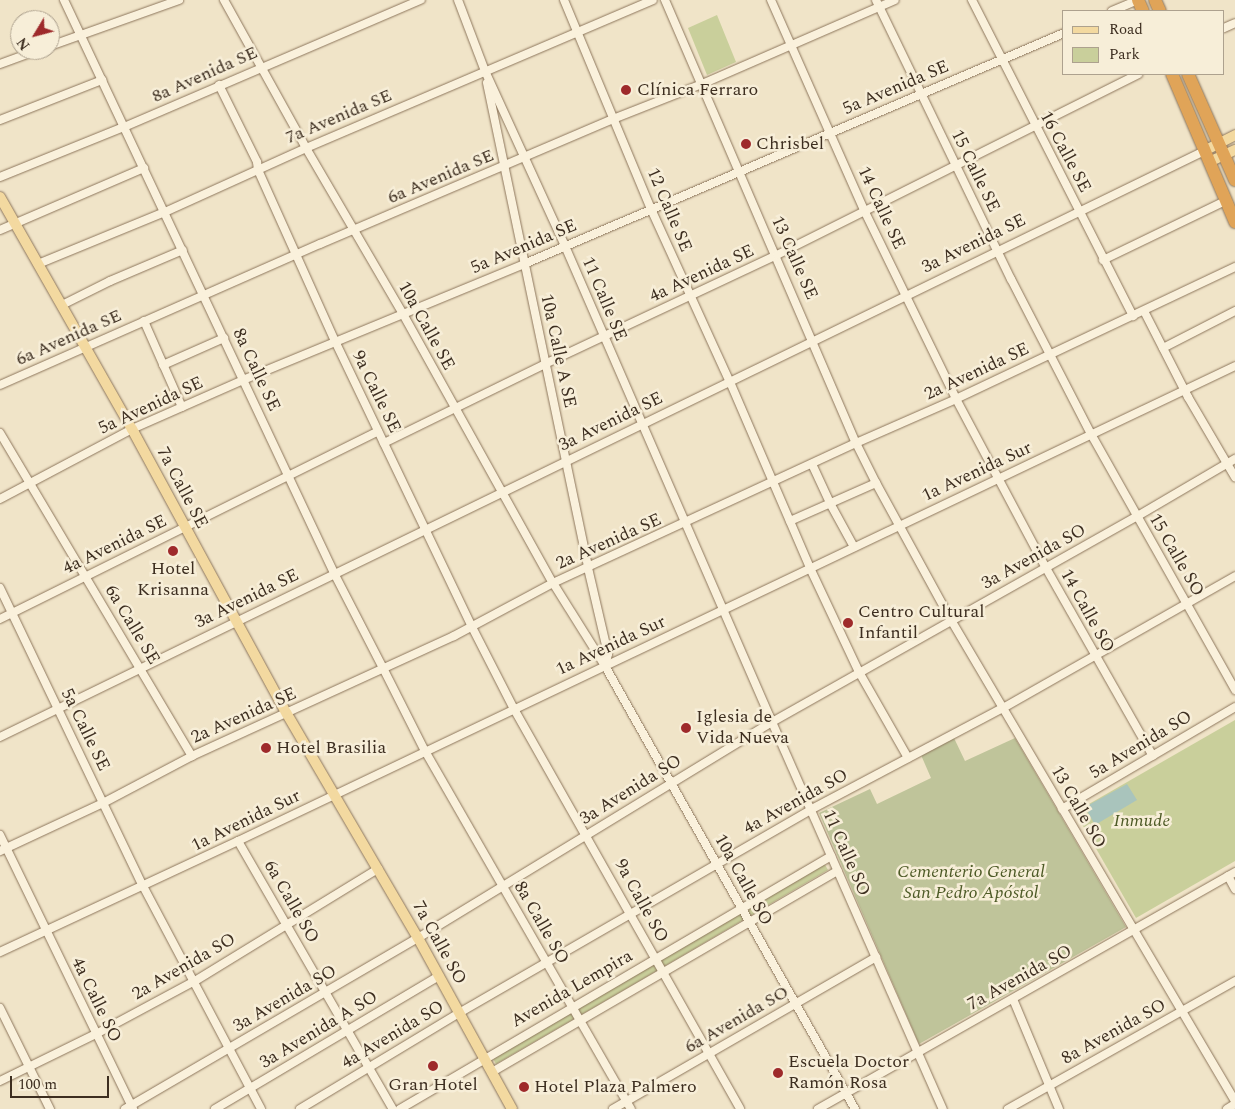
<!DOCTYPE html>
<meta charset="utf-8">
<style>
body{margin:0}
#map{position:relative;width:1235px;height:1109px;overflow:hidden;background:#f0e4c8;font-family:Spectral,serif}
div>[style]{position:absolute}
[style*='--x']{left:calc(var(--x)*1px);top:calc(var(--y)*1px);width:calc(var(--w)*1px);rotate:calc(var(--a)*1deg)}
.green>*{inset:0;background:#c9cf9b}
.cemetery>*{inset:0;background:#bfc49a}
.water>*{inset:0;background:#a9c4bc}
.roads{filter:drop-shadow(0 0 1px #8d765c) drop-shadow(0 0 1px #8d765c)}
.minor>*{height:8px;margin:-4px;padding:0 4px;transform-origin:4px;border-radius:4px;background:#faf1dc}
.major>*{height:10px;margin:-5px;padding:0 5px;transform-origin:5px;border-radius:5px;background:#f3d9a0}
.highway>*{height:12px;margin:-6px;padding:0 6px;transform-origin:6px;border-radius:6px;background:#e0a458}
.dots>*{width:14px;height:14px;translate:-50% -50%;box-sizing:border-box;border:2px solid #f7eed8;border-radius:50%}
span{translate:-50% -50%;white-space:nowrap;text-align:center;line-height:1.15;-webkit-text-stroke:5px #f7eed8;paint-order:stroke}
.street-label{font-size:18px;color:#3d2e20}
.poi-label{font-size:18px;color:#3d2e20}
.left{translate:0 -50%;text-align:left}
.park-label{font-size:18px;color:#4d5a26;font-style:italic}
.legend{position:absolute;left:1062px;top:10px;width:162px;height:65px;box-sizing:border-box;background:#f7eed8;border:1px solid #ada18e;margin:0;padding:6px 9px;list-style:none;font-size:15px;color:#3d2e20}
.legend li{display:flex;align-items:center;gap:10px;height:25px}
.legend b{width:25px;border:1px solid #ada18e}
.north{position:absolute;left:10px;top:10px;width:50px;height:50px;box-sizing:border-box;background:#f7eed8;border:1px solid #ada18e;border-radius:50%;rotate:233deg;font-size:14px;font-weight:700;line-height:20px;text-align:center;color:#3d2e20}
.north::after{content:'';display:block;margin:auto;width:18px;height:22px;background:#9e2a2b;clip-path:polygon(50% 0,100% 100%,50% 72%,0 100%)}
.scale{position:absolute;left:10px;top:1076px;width:99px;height:22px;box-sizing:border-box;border:2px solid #3d2e20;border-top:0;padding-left:6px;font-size:15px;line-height:18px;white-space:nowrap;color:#3d2e20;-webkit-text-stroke:4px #f7eed8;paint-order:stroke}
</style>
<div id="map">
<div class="green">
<i style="clip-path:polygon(717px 15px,736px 62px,707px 75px,688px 28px)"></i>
<i style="clip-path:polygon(1235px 720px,1235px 861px,1136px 918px,1075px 812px)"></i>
<i style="clip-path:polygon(823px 861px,828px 870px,624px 990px,496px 1064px,491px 1055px)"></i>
</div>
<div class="cemetery">
<i style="clip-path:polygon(954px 738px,965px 761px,1015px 738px,1126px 927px,919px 1044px,819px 813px,870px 789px,877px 804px,931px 778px,921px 755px)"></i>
</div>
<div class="water">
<i style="clip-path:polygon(1127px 784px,1137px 800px,1095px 825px,1085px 807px)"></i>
</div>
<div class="roads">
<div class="minor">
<i style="--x:64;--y:0;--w:636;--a:64.77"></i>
<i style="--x:335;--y:575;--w:105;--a:62.7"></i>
<i style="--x:383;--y:668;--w:93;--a:63.2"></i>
<i style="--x:425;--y:751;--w:413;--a:60.1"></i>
<i style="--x:224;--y:0;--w:169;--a:61"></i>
<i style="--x:306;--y:148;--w:192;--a:59.7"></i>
<i style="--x:403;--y:314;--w:308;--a:60.9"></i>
<i style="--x:553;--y:583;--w:98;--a:57.9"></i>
<i style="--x:605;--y:666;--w:509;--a:60.56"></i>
<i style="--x:458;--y:0;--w:76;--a:69.2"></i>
<i style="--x:485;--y:71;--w:192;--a:65.4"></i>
<i style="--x:565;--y:246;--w:519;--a:66.5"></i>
<i style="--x:772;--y:722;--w:423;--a:66.2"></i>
<i style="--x:564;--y:0;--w:226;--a:67.4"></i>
<i style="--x:651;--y:209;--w:190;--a:65.5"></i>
<i style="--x:730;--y:382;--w:202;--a:66.7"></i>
<i style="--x:810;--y:568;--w:115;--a:64.8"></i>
<i style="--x:859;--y:672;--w:99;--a:60.3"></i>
<i style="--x:665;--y:0;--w:482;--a:66.7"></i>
<i style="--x:856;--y:443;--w:45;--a:63.4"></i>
<i style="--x:876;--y:483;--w:156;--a:61.3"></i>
<i style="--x:951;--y:620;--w:559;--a:59.44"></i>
<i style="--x:771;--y:0;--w:230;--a:66.1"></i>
<i style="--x:864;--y:210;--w:210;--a:64"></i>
<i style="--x:956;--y:399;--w:191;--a:62"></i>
<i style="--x:1046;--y:568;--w:216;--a:60.4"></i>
<i style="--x:876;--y:0;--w:310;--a:64.2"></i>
<i style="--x:1011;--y:279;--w:174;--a:62.7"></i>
<i style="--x:1091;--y:434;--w:294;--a:60.6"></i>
<i style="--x:972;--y:0;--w:355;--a:63"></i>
<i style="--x:1112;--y:11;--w:28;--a:-23"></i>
<i style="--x:1224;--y:28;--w:12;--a:-24"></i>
<i style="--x:50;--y:46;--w:137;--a:-19.6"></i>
<i style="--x:0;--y:64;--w:40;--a:-20.2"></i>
<i style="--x:487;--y:83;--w:495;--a:78.2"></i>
<i style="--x:588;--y:568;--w:88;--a:76.9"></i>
<i style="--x:608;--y:654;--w:12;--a:104"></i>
<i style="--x:219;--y:85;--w:86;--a:63.7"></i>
<i style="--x:257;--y:162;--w:8;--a:83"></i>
<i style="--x:258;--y:170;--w:188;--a:65.8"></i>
<i style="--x:335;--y:341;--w:317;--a:64.4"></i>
<i style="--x:472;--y:627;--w:92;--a:62.9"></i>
<i style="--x:514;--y:709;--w:459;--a:60.5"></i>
<i style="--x:0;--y:120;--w:110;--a:-21.4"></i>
<i style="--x:0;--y:177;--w:134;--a:-22"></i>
<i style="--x:124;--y:127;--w:323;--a:-23.2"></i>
<i style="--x:0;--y:230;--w:157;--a:-23.3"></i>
<i style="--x:1103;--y:260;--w:136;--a:-25.8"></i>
<i style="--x:38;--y:264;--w:137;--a:-22.3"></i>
<i style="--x:165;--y:212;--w:155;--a:-24.4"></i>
<i style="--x:306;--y:148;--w:377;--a:-23.1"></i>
<i style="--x:62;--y:305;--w:54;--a:-26.6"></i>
<i style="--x:110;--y:281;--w:79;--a:-23"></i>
<i style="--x:1144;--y:311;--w:97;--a:62.9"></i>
<i style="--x:1188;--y:397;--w:93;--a:59.6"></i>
<i style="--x:144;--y:321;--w:94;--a:66.2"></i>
<i style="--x:1163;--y:348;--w:81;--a:-27.2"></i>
<i style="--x:163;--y:365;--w:67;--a:-23.9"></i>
<i style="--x:0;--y:385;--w:350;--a:-23.8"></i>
<i style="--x:320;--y:244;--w:319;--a:-23.1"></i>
<i style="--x:613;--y:119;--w:96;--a:-21.5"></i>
<i style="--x:702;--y:84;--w:210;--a:-23.5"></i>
<i style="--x:0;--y:433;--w:376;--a:59.3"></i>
<i style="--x:384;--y:443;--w:179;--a:-26.1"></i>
<i style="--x:545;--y:364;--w:256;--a:-25.2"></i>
<i style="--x:777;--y:255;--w:404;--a:-26.6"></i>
<i style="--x:812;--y:464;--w:45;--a:65.1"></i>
<i style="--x:831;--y:505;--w:48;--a:61.3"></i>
<i style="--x:0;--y:499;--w:149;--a:-27.9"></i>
<i style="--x:132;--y:429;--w:121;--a:-23.8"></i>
<i style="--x:243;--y:380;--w:304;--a:-22.4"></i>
<i style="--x:524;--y:264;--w:587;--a:-23.16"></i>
<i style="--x:790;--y:521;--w:94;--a:-23.8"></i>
<i style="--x:0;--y:588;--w:331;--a:64.4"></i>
<i style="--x:143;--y:886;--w:252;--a:62.1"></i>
<i style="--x:0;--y:619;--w:422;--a:-26.4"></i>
<i style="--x:0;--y:737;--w:1339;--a:-25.95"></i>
<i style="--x:1062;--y:809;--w:201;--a:-30.5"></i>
<i style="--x:0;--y:835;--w:305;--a:64.1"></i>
<i style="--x:238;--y:841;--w:310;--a:60"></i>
<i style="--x:0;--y:851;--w:114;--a:-25"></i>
<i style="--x:103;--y:803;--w:101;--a:-27.8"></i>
<i style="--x:192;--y:756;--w:288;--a:-24.6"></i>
<i style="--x:454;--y:636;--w:112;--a:-28.2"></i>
<i style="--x:553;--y:583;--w:334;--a:-24.8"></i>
<i style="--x:856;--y:443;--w:109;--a:-23.7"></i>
<i style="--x:956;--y:399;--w:309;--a:-25.3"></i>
<i style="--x:1228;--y:876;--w:15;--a:62"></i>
<i style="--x:0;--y:952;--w:263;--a:-25"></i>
<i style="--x:238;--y:841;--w:1104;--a:-25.47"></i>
<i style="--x:1013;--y:999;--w:119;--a:67.3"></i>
<i style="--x:0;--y:1008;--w:113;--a:63.7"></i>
<i style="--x:492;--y:1072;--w:400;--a:-30.2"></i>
<i style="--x:0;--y:1081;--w:107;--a:-26.1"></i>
<i style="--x:96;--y:1034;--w:112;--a:-28.2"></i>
<i style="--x:195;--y:981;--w:215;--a:-31.5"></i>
<i style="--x:125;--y:1109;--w:339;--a:-30.3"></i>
<i style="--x:418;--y:938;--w:415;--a:-31.4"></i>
<i style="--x:772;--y:722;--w:418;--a:-29.4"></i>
<i style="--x:1136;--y:517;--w:115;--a:-30.4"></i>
<i style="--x:215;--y:1109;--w:261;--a:-30.7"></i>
<i style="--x:300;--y:1109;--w:186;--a:-31.1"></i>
<i style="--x:459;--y:1013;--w:405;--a:-30"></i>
<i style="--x:810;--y:810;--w:218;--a:-27.9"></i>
<i style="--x:1003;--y:708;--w:267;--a:-29.6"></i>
<i style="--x:400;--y:1109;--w:500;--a:-30.4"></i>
<i style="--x:613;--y:1109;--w:304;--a:-30"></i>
<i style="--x:818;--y:1109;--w:480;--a:-29.6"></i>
<i style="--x:1008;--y:1109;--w:261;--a:-29.4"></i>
<i style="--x:1227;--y:1109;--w:9;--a:-32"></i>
</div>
<div class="major">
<i style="--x:1204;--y:151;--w:35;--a:-27"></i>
<i style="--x:1209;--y:162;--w:29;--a:-25"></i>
<i style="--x:0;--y:197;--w:267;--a:60.4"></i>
<i style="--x:132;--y:429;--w:324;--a:61.5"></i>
<i style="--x:287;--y:714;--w:259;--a:59.7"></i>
<i style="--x:418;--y:938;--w:195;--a:61.2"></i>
</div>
<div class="highway">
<i style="--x:1138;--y:0;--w:12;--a:66"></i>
<i style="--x:1155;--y:0;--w:12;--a:66"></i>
<i style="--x:1172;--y:74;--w:161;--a:66.9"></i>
<i style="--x:1188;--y:74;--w:116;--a:66.1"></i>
</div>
</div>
<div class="dots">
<i style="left:626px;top:90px;background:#9e2a2b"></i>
<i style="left:746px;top:144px;background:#9e2a2b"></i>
<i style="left:173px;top:551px;background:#9e2a2b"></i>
<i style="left:848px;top:623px;background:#9e2a2b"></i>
<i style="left:686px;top:728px;background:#9e2a2b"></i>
<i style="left:266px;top:748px;background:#9e2a2b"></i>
<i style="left:433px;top:1066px;background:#9e2a2b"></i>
<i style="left:778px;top:1073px;background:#9e2a2b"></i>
<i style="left:524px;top:1087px;background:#9e2a2b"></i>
</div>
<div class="street-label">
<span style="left:205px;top:75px;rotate:-24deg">8a Avenida SE</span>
<span style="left:896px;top:88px;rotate:-23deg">5a Avenida SE</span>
<span style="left:339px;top:117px;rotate:-23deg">7a Avenida SE</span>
<span style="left:1065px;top:152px;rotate:62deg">16 Calle SE</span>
<span style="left:975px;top:171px;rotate:64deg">15 Calle SE</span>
<span style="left:441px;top:177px;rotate:-23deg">6a Avenida SE</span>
<span style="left:881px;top:208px;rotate:65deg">14 Calle SE</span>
<span style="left:669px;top:210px;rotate:67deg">12 Calle SE</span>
<span style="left:974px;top:244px;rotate:-26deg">3a Avenida SE</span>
<span style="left:524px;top:247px;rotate:-23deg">5a Avenida SE</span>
<span style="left:794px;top:258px;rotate:66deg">13 Calle SE</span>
<span style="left:702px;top:274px;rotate:-25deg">4a Avenida SE</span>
<span style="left:604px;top:299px;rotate:67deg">11 Calle SE</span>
<span style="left:426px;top:326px;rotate:61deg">10a Calle SE</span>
<span style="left:69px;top:338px;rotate:-24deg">6a Avenida SE</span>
<span style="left:558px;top:351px;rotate:78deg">10a Calle A SE</span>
<span style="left:256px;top:370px;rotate:65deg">8a Calle SE</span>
<span style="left:977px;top:372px;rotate:-25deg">2a Avenida SE</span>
<span style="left:376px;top:392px;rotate:64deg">9a Calle SE</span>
<span style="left:151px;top:406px;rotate:-25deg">5a Avenida SE</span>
<span style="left:611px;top:422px;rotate:-26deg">3a Avenida SE</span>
<span style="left:977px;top:472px;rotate:-25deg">1a Avenida Sur</span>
<span style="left:182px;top:488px;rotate:62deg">7a Calle SE</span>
<span style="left:609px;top:542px;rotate:-24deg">2a Avenida SE</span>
<span style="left:115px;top:545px;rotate:-26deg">4a Avenida SE</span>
<span style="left:1176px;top:555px;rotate:60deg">15 Calle SO</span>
<span style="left:1034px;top:557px;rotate:-29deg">3a Avenida SO</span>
<span style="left:247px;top:599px;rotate:-26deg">3a Avenida SE</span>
<span style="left:1087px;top:611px;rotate:61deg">14 Calle SO</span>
<span style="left:132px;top:625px;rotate:59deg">6a Calle SE</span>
<span style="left:611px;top:646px;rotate:-25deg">1a Avenida Sur</span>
<span style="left:244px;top:716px;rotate:-24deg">2a Avenida SE</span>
<span style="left:85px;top:730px;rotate:64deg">5a Calle SE</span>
<span style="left:1141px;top:745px;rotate:-31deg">5a Avenida SO</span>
<span style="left:631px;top:790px;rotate:-32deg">3a Avenida SO</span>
<span style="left:796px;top:802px;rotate:-29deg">4a Avenida SO</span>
<span style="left:1078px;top:807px;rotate:60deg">13 Calle SO</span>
<span style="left:246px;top:821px;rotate:-26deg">1a Avenida Sur</span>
<span style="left:846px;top:853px;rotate:66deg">11 Calle SO</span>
<span style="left:743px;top:880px;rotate:61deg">10a Calle SO</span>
<span style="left:641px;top:901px;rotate:61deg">9a Calle SO</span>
<span style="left:291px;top:902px;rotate:60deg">6a Calle SO</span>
<span style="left:541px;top:923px;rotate:60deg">8a Calle SO</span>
<span style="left:439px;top:943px;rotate:61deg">7a Calle SO</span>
<span style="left:184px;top:967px;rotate:-30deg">2a Avenida SO</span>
<span style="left:1020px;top:978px;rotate:-29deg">7a Avenida SO</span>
<span style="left:572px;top:989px;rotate:-30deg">Avenida Lempira</span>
<span style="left:285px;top:999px;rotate:-30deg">3a Avenida SO</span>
<span style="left:96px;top:1000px;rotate:64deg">4a Calle SO</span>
<span style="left:737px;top:1020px;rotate:-30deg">6a Avenida SO</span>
<span style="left:319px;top:1030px;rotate:-31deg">3a Avenida A SO</span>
<span style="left:1114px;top:1032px;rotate:-29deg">8a Avenida SO</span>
<span style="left:393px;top:1035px;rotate:-31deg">4a Avenida SO</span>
</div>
<div class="poi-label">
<span class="left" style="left:637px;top:90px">Clínica Ferraro</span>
<span class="left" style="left:756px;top:144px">Chrisbel</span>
<span style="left:173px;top:580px">Hotel<br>Krisanna</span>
<span class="left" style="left:858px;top:623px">Centro Cultural<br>Infantil</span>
<span class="left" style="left:696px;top:728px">Iglesia de<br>Vida Nueva</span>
<span class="left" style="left:276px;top:748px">Hotel Brasilia</span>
<span class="left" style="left:788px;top:1073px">Escuela Doctor<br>Ramón Rosa</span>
<span style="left:433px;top:1085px">Gran Hotel</span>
<span class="left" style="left:534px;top:1087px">Hotel Plaza Palmero</span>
</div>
<div class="park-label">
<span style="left:1142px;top:821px">Inmude</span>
<span style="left:971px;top:883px">Cementerio General<br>San Pedro Apóstol</span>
</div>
<ul class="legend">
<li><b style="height:6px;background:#f3d9a0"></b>Road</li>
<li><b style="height:14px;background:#c9cf9b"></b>Park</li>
</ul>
<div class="north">N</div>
<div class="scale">100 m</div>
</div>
